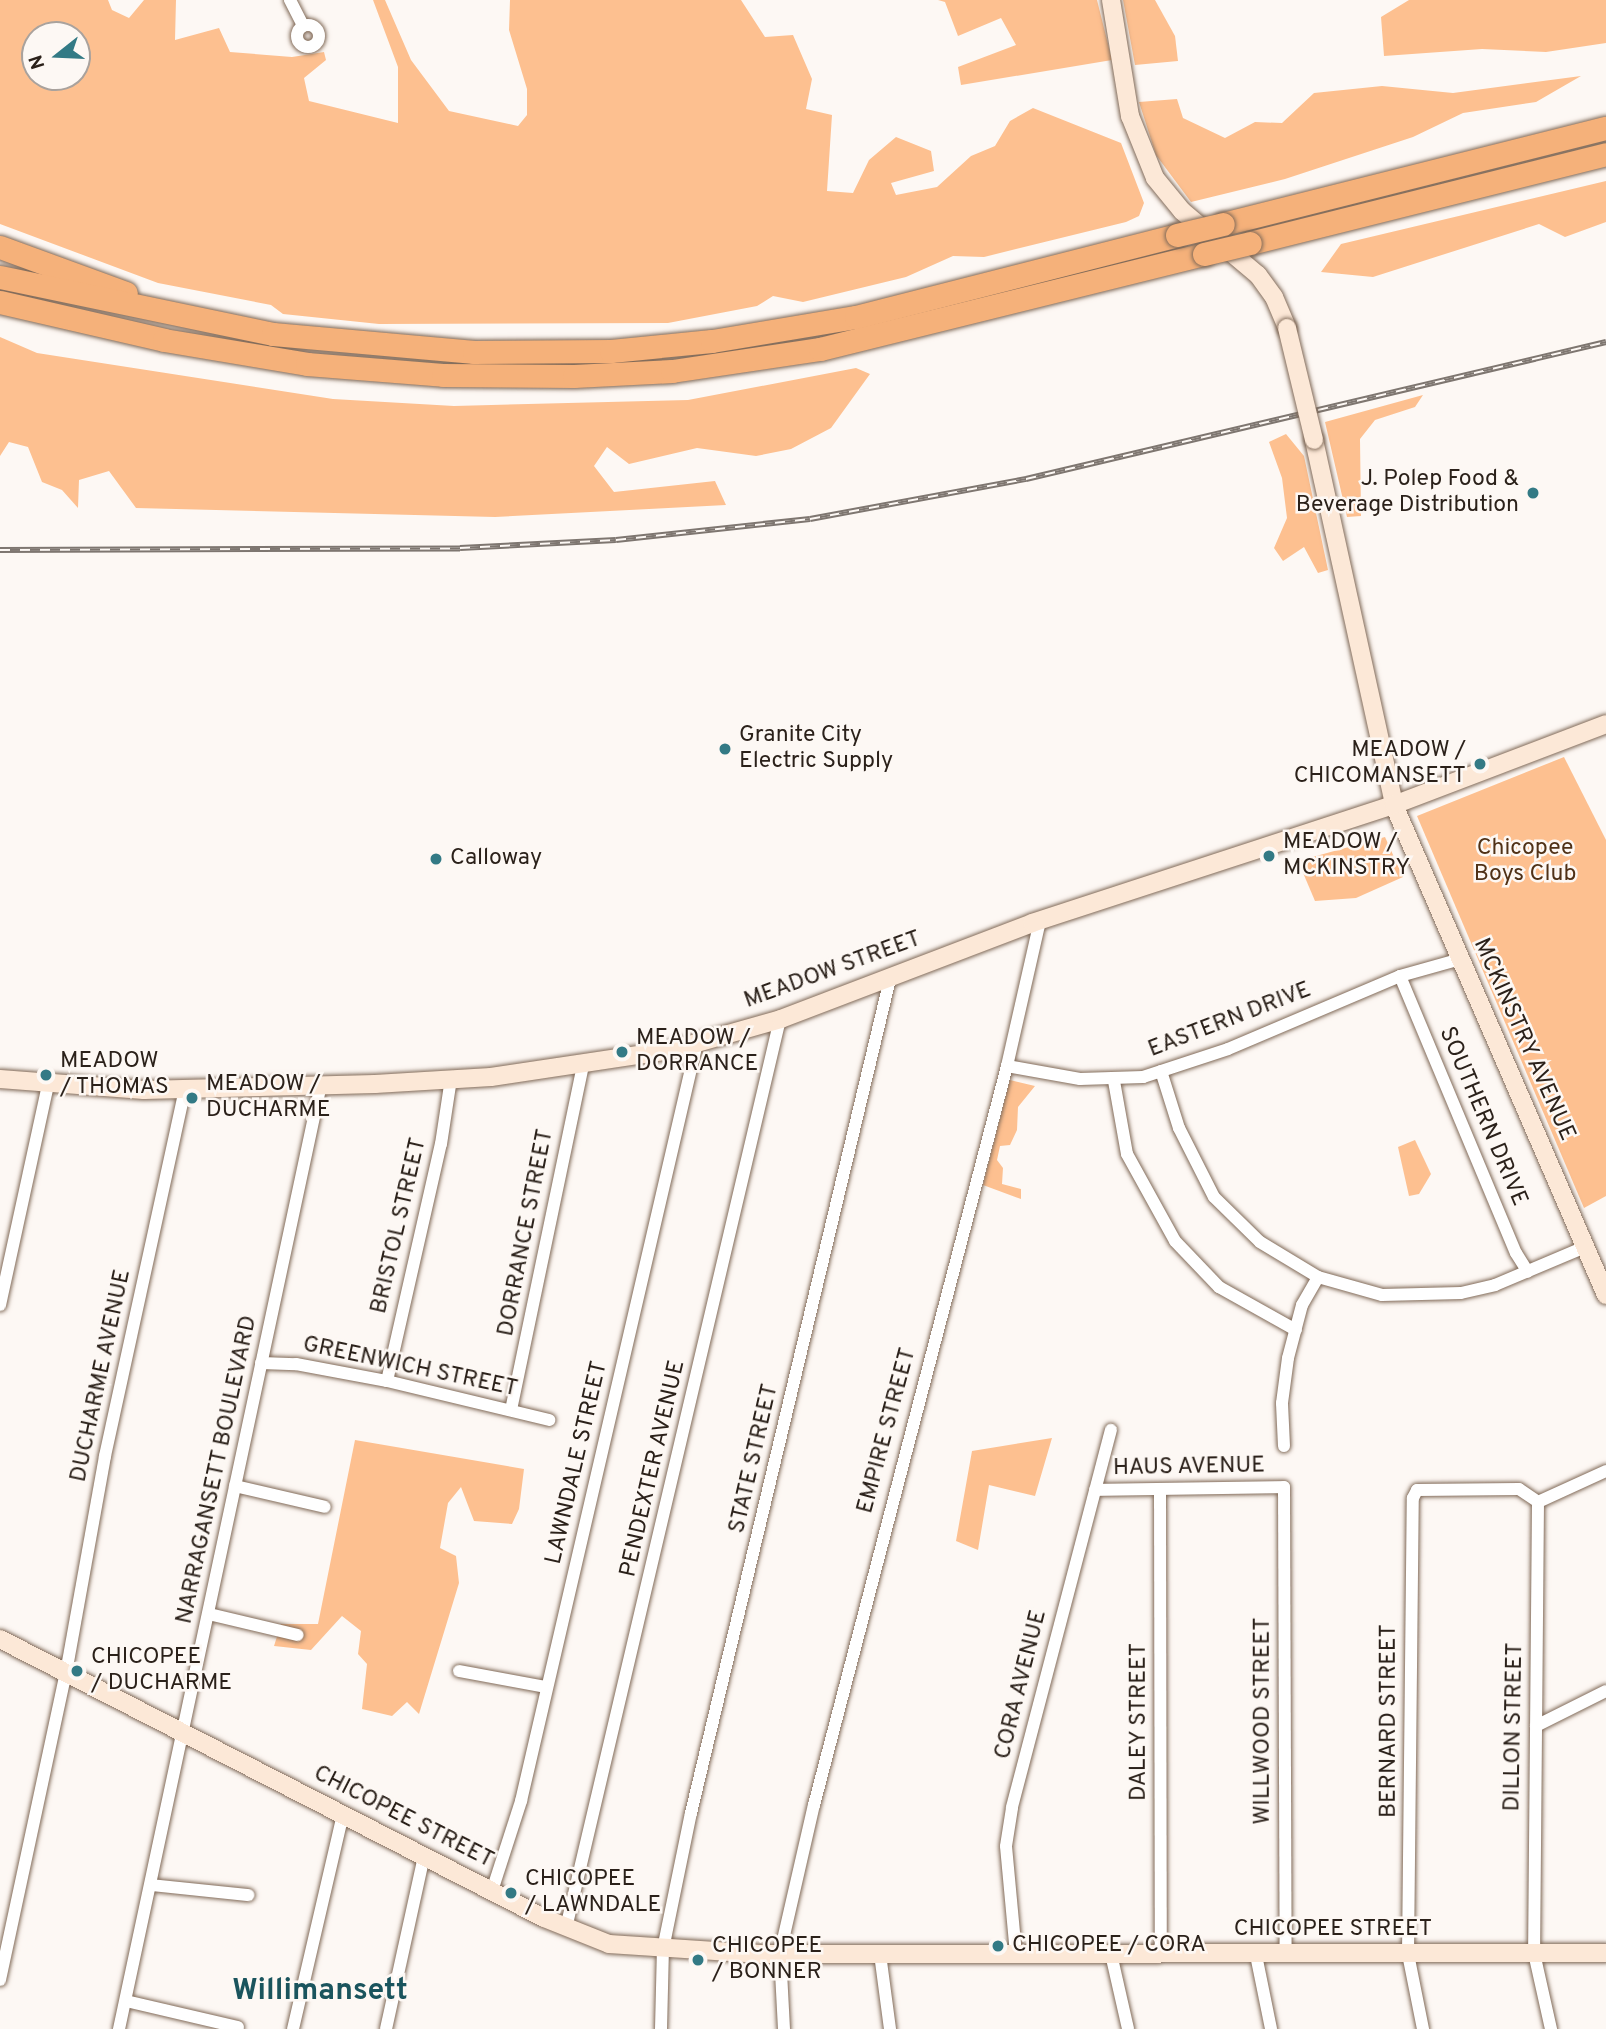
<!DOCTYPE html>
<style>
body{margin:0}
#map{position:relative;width:1606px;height:2029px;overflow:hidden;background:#fdf8f4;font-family:Overpass,sans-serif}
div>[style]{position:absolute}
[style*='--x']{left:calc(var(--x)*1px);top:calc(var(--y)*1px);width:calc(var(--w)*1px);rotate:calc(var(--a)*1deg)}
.green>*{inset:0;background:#fdc090}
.roads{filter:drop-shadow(0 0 2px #816a58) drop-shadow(0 0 2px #816a58)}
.street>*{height:12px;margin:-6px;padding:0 6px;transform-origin:6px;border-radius:6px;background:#fff}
.street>.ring{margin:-6px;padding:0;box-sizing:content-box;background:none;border:12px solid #fff;border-radius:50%}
.secondary>*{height:18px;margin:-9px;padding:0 9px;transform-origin:9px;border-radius:9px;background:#fce8d7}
.highway>*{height:23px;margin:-11.5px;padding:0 11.5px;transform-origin:11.5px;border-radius:11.5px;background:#f5b17a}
.rail>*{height:6px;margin-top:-3px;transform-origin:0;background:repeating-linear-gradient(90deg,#fdf8f4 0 10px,#7e7670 0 20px);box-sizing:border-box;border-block:2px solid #7e7670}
.bridges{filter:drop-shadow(0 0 2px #816a58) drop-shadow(0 0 2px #816a58)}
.secondary-bridge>*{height:18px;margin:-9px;padding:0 9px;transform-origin:9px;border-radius:9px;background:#fce8d7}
.highway-bridge>*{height:23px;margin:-11.5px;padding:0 11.5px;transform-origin:11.5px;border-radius:11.5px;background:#f5b17a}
.dots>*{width:19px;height:19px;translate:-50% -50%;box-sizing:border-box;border:4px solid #fdf8f4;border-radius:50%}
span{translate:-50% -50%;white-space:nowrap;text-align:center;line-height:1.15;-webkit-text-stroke:5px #fdf8f4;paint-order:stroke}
.poi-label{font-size:23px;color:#2b211a}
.right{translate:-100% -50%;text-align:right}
.left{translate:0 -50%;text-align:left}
.park-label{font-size:23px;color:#503116}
.street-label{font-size:23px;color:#2b211a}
.district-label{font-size:30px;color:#1a545d;font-weight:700}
.north{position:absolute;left:21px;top:21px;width:70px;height:70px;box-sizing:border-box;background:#fdf8f4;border:2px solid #a9a29d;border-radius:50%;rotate:252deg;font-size:19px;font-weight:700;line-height:28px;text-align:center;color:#2b211a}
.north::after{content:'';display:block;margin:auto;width:24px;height:32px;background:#337a85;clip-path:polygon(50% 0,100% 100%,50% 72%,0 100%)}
</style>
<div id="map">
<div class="green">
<i style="clip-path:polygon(evenodd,0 0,108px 0,112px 10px,129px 18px,144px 0,176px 0,175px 40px,219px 28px,230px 52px,292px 57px,324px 52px,326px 60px,304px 78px,309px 101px,398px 123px,398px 67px,373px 0,385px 0,411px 60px,449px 111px,518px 126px,527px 115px,527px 89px,509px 30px,510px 0,741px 0,765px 37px,793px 35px,812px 79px,806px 109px,832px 115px,827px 191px,853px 193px,869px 160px,896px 137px,931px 151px,934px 171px,891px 183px,896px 195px,937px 187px,971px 156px,995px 146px,1010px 121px,1033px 108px,1121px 143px,1144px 203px,1139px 216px,1126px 222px,984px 257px,953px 256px,906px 277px,803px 302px,773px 296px,757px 306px,668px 323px,379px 324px,283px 314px,271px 305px,158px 283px,0 224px,0 0,35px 35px,77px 35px,77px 77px,35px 77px,35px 35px)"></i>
<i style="clip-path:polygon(938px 0,1097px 0,1112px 60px,961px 85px,958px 67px,1016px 45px,1001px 18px,958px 36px,945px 2px)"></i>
<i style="clip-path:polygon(1123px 0,1155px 0,1175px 36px,1178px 61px,1135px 65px)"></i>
<i style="clip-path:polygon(1409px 0,1606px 0,1606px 43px,1546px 52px,1482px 49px,1384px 56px,1381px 17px)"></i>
<i style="clip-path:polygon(1581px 76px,1536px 102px,1463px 113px,1413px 137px,1285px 179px,1191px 202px,1156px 155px,1139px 102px,1177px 99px,1183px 118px,1225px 138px,1255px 122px,1282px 123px,1314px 93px,1382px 86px,1453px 93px)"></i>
<i style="clip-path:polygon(1606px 181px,1606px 222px,1565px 237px,1539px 224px,1373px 277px,1321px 272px,1341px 244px)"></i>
<i style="clip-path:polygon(0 337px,37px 353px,333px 399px,454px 406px,688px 400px,856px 368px,870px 374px,831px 428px,791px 449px,756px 456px,697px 448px,629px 464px,607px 447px,594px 466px,614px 492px,715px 481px,726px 505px,495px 517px,136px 508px,109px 471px,79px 480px,78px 508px,62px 490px,42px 482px,28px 447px,9px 442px,0 456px)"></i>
<i style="clip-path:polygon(1423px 395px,1415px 407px,1375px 420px,1360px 439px,1361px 516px,1347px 517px,1325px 422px)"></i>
<i style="clip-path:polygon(1286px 434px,1304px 456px,1328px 570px,1318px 573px,1304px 547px,1283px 561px,1274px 548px,1287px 518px,1282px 478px,1269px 442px)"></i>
<i style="clip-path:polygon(1564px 757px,1606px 840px,1606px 1196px,1584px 1208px,1417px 816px)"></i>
<i style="clip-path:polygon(1385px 837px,1403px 877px,1356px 898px,1315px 901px,1298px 861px)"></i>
<i style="clip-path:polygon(1010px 1080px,1035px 1086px,1018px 1107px,1017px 1130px,1010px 1145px,1000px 1146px,997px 1160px,1003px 1168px,1002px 1184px,1021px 1189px,1021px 1199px,983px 1185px)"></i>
<i style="clip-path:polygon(1415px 1140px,1431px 1174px,1419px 1194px,1409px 1196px,1398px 1147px)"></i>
<i style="clip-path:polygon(1052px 1438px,1035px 1496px,989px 1485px,978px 1550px,956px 1541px,972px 1451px)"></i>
<i style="clip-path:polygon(355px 1440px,524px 1469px,519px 1509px,512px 1524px,474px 1521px,461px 1487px,448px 1503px,440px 1548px,456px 1556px,459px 1583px,419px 1714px,407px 1702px,392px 1716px,362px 1709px,367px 1664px,358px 1654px,361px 1631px,342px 1616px,311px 1650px,274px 1646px,281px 1624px,318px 1624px)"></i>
</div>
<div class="roads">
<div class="street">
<i style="--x:290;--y:0;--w:29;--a:63"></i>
<i class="ring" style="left:297px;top:25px;width:10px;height:10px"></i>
<i style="--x:1400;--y:976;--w:300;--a:67.3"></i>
<i style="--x:1516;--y:1253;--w:22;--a:58"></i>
<i style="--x:1007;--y:1066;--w:74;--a:10.1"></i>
<i style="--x:1080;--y:1079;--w:63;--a:-1.8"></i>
<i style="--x:1143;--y:1077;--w:89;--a:-18.2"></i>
<i style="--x:1228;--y:1049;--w:187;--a:-23"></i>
<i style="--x:1400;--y:976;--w:63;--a:-15.6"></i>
<i style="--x:1161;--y:1071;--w:60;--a:72.5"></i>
<i style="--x:1179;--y:1128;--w:77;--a:63.1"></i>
<i style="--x:1214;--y:1197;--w:64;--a:44.4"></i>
<i style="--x:1260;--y:1242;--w:68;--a:31.1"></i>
<i style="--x:1318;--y:1277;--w:66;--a:15.7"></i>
<i style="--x:1382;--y:1295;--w:79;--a:-1.5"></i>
<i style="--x:1461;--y:1293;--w:35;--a:-13"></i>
<i style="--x:1495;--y:1285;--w:98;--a:-22.9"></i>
<i style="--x:1114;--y:1081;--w:74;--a:79.9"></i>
<i style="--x:1127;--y:1154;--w:99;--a:61.1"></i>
<i style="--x:1175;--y:1241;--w:64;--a:46.3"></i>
<i style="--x:1219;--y:1287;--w:88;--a:29.2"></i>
<i style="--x:0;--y:1305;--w:226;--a:-77.7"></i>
<i style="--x:261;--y:1363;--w:35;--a:2"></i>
<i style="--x:296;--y:1364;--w:93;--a:10.6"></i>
<i style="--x:387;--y:1381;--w:167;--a:13.5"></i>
<i style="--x:387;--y:1381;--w:243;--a:-77.2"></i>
<i style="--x:441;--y:1144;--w:66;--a:-81.3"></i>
<i style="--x:511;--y:1410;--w:353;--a:-78.2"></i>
<i style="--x:1284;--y:1446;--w:43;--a:-92.7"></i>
<i style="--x:1282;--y:1403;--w:45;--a:-82.4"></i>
<i style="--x:1288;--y:1358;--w:55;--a:-75.2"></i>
<i style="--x:1302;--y:1305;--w:32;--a:-60"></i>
<i style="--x:235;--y:1486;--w:92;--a:13.1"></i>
<i style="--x:1095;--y:1490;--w:189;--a:-0.9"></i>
<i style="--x:1284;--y:1487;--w:467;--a:89.8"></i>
<i style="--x:1160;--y:1490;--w:465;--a:89.9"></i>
<i style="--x:1538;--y:1502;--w:451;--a:90.5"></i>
<i style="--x:1534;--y:1953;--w:78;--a:77.4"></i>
<i style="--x:209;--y:1614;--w:91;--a:13.3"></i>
<i style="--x:459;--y:1671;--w:87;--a:10.5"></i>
<i style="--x:1536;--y:1726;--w:78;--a:-26.6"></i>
<i style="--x:151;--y:1885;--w:98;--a:5.9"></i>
<i style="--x:492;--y:1891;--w:95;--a:-72.1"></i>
<i style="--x:521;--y:1801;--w:778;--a:-76.93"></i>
<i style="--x:566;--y:1928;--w:934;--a:-76.75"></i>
<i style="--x:880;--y:1954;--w:76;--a:82.4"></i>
<i style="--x:1016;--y:1954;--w:108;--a:-95.3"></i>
<i style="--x:1006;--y:1846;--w:39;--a:-81"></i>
<i style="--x:1012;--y:1807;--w:390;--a:-75.3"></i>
<i style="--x:1111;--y:1954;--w:77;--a:77.2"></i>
<i style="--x:1256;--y:1955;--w:76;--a:78.5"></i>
<i style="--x:0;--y:1980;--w:314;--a:-77.9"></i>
<i style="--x:66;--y:1673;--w:220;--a:-79.8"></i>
<i style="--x:105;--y:1456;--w:375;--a:-77.7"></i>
<i style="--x:126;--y:2001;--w:115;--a:13.1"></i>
<i style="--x:119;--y:2029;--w:966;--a:-77.93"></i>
<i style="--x:293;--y:2029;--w:221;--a:-76.9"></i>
<i style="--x:386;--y:2029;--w:177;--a:-77.6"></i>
<i style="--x:661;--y:2029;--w:80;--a:-88.6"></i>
<i style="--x:663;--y:1949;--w:139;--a:-78.4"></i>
<i style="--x:691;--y:1813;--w:857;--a:-76.58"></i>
<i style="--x:784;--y:2029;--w:76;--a:-93"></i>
<i style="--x:780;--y:1953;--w:152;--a:-77.1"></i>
<i style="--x:814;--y:1805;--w:764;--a:-75.36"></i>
<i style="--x:1007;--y:1066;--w:149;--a:-77.2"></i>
<i style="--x:1423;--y:2029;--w:76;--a:-101.3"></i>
<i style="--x:1408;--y:1954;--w:456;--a:-89.4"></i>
<i style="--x:1413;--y:1498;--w:9;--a:-63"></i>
<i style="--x:1417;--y:1490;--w:102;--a:-0.6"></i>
<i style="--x:1519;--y:1489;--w:23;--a:34"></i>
<i style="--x:1538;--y:1502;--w:75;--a:-24.5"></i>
</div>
<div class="secondary">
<i style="--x:1111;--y:0;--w:118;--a:80.7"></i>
<i style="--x:1130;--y:116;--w:67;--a:68"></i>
<i style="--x:1155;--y:178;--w:43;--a:50.7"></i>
<i style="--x:1182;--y:211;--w:99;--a:40.1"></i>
<i style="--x:1258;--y:275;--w:27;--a:54"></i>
<i style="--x:1274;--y:297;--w:34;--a:67"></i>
<i style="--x:1314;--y:440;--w:374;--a:77.6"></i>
<i style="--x:1394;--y:805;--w:534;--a:66.6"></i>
<i style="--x:0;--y:1079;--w:144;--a:4.4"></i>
<i style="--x:144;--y:1090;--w:231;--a:-1.5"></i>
<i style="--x:375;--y:1084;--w:116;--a:-3.5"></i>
<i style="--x:491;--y:1077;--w:183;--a:-8.5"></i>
<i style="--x:672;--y:1050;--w:113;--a:-15.9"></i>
<i style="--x:781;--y:1019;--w:269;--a:-20.9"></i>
<i style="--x:1032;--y:923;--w:381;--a:-18.1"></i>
<i style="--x:1394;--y:805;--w:227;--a:-20.9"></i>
<i style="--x:0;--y:1639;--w:611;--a:27.15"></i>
<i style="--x:544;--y:1918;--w:70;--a:21.8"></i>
<i style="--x:609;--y:1944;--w:152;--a:3.8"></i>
<i style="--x:761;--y:1954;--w:845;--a:-0.07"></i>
</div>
<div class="highway">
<i style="--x:1223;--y:224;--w:395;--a:-14.1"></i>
<i style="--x:1250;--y:243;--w:367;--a:-14"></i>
<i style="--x:0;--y:247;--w:134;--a:20.1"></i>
<i style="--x:0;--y:277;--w:279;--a:11.8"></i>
<i style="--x:273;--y:334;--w:202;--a:5.1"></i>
<i style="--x:474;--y:352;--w:137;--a:-0.4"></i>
<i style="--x:611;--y:351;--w:101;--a:-5.7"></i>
<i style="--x:712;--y:341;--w:146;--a:-9.5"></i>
<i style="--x:856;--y:317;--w:331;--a:-14.3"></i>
<i style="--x:0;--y:302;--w:168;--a:13"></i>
<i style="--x:164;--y:340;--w:145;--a:9.5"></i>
<i style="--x:307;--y:364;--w:136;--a:4.6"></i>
<i style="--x:443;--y:375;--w:131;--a:0.4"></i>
<i style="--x:574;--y:376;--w:98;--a:-2.9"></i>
<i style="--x:672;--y:371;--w:150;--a:-8.5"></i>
<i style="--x:820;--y:349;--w:396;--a:-13.9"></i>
</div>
</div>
<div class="rail">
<i style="--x:0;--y:550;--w:460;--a:-0.2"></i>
<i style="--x:460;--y:548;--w:156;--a:-2.9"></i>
<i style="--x:616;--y:540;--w:195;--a:-6.2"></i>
<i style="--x:810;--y:519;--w:220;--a:-10.5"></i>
<i style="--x:1026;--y:479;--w:596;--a:-13.29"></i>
</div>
<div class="bridges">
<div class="secondary-bridge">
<i style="--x:1287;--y:328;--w:115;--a:76.4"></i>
</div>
<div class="highway-bridge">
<i style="--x:1177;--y:235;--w:47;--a:-13.4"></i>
<i style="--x:1204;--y:254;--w:47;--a:-13.4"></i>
</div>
</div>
<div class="dots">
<i style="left:1533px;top:493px;background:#337a85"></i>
<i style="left:725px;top:749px;background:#337a85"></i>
<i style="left:1480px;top:764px;background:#337a85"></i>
<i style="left:1269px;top:856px;background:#337a85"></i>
<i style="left:436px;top:859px;background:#337a85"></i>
<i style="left:622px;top:1052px;background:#337a85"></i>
<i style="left:46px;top:1075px;background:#337a85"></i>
<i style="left:192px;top:1098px;background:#337a85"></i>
<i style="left:77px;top:1671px;background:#337a85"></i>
<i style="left:511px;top:1893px;background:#337a85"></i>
<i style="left:998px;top:1946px;background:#337a85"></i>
<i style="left:698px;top:1960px;background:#337a85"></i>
</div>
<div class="poi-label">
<span class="right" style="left:1519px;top:493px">J. Polep Food &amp;<br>Beverage Distribution</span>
<span class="left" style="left:739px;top:749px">Granite City<br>Electric Supply</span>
<span class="right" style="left:1466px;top:764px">MEADOW /<br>CHICOMANSETT</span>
<span class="left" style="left:1283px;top:856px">MEADOW /<br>MCKINSTRY</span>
<span class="left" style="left:450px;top:859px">Calloway</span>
<span class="left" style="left:636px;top:1052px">MEADOW /<br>DORRANCE</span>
<span class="left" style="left:60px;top:1075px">MEADOW<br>/ THOMAS</span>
<span class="left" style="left:206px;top:1098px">MEADOW /<br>DUCHARME</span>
<span class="left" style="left:91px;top:1671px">CHICOPEE<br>/ DUCHARME</span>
<span class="left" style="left:525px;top:1893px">CHICOPEE<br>/ LAWNDALE</span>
<span class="left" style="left:1012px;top:1946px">CHICOPEE / CORA</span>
<span class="left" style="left:712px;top:1960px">CHICOPEE<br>/ BONNER</span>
</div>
<div class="park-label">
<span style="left:1525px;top:862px">Chicopee<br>Boys Club</span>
</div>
<div class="street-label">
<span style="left:833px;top:971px;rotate:-20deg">MEADOW STREET</span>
<span style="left:1230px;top:1021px;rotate:-21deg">EASTERN DRIVE</span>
<span style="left:1523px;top:1040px;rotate:66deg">MCKINSTRY AVENUE</span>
<span style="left:1482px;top:1117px;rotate:67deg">SOUTHERN DRIVE</span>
<span style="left:400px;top:1226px;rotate:-77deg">BRISTOL STREET</span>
<span style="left:527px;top:1233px;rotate:-79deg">DORRANCE STREET</span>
<span style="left:410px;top:1368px;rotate:12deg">GREENWICH STREET</span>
<span style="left:102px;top:1376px;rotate:-78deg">DUCHARME AVENUE</span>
<span style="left:888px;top:1431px;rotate:-75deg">EMPIRE STREET</span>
<span style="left:755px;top:1459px;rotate:-77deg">STATE STREET</span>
<span style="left:578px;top:1463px;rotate:-77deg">LAWNDALE STREET</span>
<span style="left:1189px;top:1468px;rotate:-1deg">HAUS AVENUE</span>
<span style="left:654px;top:1469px;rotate:-77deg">PENDEXTER AVENUE</span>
<span style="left:218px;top:1470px;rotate:-78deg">NARRAGANSETT BOULEVARD</span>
<span style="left:1022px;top:1685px;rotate:-76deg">CORA AVENUE</span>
<span style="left:1264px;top:1721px;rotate:-90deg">WILLWOOD STREET</span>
<span style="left:1390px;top:1721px;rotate:-90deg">BERNARD STREET</span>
<span style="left:1140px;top:1722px;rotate:-90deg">DALEY STREET</span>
<span style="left:1515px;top:1727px;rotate:-89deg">DILLON STREET</span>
<span style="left:403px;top:1818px;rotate:27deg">CHICOPEE STREET</span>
<span style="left:1333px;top:1930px">CHICOPEE STREET</span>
</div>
<div class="district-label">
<span style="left:320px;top:1992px">Willimansett</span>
</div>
<div class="north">N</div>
</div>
